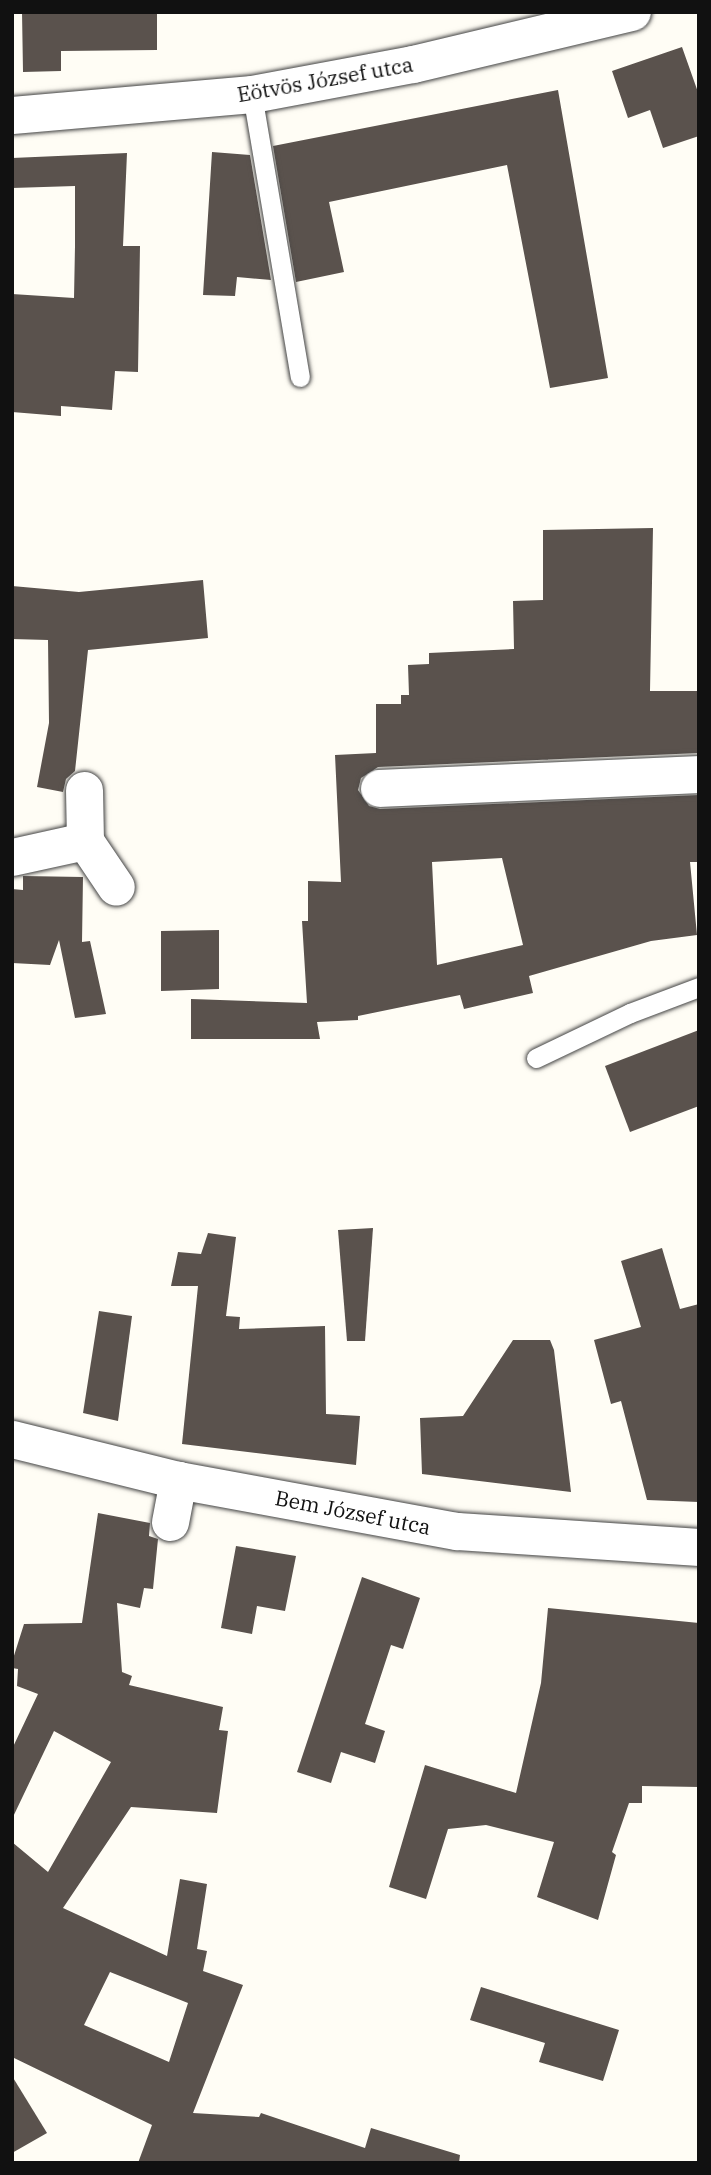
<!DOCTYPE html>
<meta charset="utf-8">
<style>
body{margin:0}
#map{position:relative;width:711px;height:2175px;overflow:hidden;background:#fffdf5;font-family:"IBM Plex Serif",serif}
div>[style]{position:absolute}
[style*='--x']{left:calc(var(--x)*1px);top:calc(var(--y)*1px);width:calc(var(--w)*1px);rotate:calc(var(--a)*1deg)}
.building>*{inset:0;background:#5a524d}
.roads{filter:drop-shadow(0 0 2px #444) drop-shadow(0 0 2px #444)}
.lane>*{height:19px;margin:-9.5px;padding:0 9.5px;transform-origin:9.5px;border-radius:9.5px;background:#fff}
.street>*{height:37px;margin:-18.5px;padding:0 18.5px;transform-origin:18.5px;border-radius:18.5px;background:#fff}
span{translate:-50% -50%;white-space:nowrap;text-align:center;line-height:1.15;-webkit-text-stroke:7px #fff;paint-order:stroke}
.street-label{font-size:21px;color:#111}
.frame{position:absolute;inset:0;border:14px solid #111;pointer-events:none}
</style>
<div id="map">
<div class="building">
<i style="clip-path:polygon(22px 12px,157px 12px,157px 50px,61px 51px,61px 71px,23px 72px)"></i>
<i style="clip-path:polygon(682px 47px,699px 95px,699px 136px,663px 148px,650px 110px,628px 118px,612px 71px)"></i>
<i style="clip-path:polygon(558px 90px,608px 378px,550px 388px,507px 165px,329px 202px,344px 272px,296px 282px,273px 146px)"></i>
<i style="clip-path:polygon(212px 152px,250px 155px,271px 280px,237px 277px,235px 296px,203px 295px)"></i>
<i style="clip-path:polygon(127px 153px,123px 246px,140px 246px,138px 372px,115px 371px,112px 410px,61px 406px,61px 416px,12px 412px,12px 294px,74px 298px,75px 246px,75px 186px,12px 188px,12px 158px)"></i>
<i style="clip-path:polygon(evenodd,653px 528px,650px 691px,699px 691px,699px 753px,378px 767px,361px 778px,358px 790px,369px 806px,380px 809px,699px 795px,699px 862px,690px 862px,697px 935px,651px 941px,529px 976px,533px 993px,464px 1009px,460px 995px,358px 1016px,358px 1020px,317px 1022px,320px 1039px,191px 1039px,191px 999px,307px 1003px,302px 921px,308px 921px,308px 881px,341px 882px,335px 755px,376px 753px,376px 704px,401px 704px,401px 695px,409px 695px,408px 665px,429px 664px,429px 653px,514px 649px,513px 601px,543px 600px,543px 530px,653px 528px,502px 858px,523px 945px,437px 965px,432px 862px,502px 858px)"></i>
<i style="clip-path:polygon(203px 580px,208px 638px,88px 650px,75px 771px,66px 779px,63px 792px,37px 787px,49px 723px,48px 640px,12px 639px,12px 586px,79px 592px)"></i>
<i style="clip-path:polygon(23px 876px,83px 877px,82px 942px,90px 941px,106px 1014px,75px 1018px,59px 940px,50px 965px,12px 963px,12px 889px,23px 890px)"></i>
<i style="clip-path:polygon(219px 930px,219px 989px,161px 991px,161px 931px)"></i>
<i style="clip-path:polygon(699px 1030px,699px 1106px,630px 1132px,605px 1066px)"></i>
<i style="clip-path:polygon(373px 1228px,365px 1341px,347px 1341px,338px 1230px)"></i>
<i style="clip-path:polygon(208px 1233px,236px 1237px,226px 1316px,240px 1317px,239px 1329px,325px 1326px,326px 1414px,360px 1416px,356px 1465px,182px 1444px,198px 1286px,171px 1286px,178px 1252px,201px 1254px)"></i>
<i style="clip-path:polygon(662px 1248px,680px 1309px,699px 1304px,699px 1502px,647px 1500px,621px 1401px,611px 1404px,594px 1340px,641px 1327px,621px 1261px)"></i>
<i style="clip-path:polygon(99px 1311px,132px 1316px,118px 1421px,83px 1413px)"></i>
<i style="clip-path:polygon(513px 1340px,550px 1340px,554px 1350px,571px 1492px,422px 1474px,420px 1418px,463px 1416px)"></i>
<i style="clip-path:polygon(evenodd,98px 1513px,150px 1523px,149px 1536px,158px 1539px,153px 1589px,144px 1588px,140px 1608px,117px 1603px,122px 1672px,132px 1676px,129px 1685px,223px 1707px,219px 1730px,228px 1731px,217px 1813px,131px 1807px,63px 1908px,167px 1956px,180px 1879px,207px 1884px,197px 1949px,207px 1951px,203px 1971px,243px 1985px,193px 2113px,259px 2117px,261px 2113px,365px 2148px,371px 2128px,460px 2155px,459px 2163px,138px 2163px,152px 2125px,12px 2057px,12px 1842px,48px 1872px,111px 1762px,54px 1731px,12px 1819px,12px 1749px,38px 1694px,17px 1686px,18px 1669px,12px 1668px,12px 1662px,24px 1624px,82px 1623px,98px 1513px,110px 1972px,188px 2003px,169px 2062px,84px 2025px,110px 1972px)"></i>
<i style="clip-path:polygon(236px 1546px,296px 1556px,285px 1611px,257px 1606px,252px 1634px,221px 1628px)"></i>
<i style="clip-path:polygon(362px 1577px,420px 1598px,403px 1649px,391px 1645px,365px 1724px,385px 1731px,375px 1763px,341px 1752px,331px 1783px,297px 1772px)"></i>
<i style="clip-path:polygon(548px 1608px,699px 1623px,699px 1787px,642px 1786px,642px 1803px,629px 1803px,612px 1852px,616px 1855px,598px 1920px,537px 1897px,554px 1842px,486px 1825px,448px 1829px,426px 1899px,389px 1887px,425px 1765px,516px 1793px,541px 1683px)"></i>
<i style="clip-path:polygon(481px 1987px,619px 2030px,603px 2081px,539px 2062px,545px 2043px,470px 2020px)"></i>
<i style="clip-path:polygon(12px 2076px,47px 2133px,12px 2153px)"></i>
</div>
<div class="roads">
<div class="lane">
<i style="--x:252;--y:94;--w:287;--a:80.4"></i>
<i style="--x:536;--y:1058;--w:104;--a:-25.6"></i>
<i style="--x:630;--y:1013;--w:74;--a:-20.6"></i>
</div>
<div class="street">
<i style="--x:12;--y:115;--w:241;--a:-5"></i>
<i style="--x:252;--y:94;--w:164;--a:-10.6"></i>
<i style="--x:413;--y:64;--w:225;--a:-13.4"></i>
<i style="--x:379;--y:788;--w:320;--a:-2.5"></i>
<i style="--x:85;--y:841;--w:55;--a:56"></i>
<i style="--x:12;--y:857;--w:75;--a:-12.4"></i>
<i style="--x:85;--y:841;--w:51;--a:-91.1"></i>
<i style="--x:12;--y:1439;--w:171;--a:13.9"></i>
<i style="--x:178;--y:1480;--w:284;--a:10.4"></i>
<i style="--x:457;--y:1531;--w:243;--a:3.8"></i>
<i style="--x:170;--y:1522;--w:43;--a:-79.2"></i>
</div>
</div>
<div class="street-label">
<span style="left:325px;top:79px;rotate:-10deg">Eötvös József utca</span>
<span style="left:353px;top:1512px;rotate:11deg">Bem József utca</span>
</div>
<div class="frame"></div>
</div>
